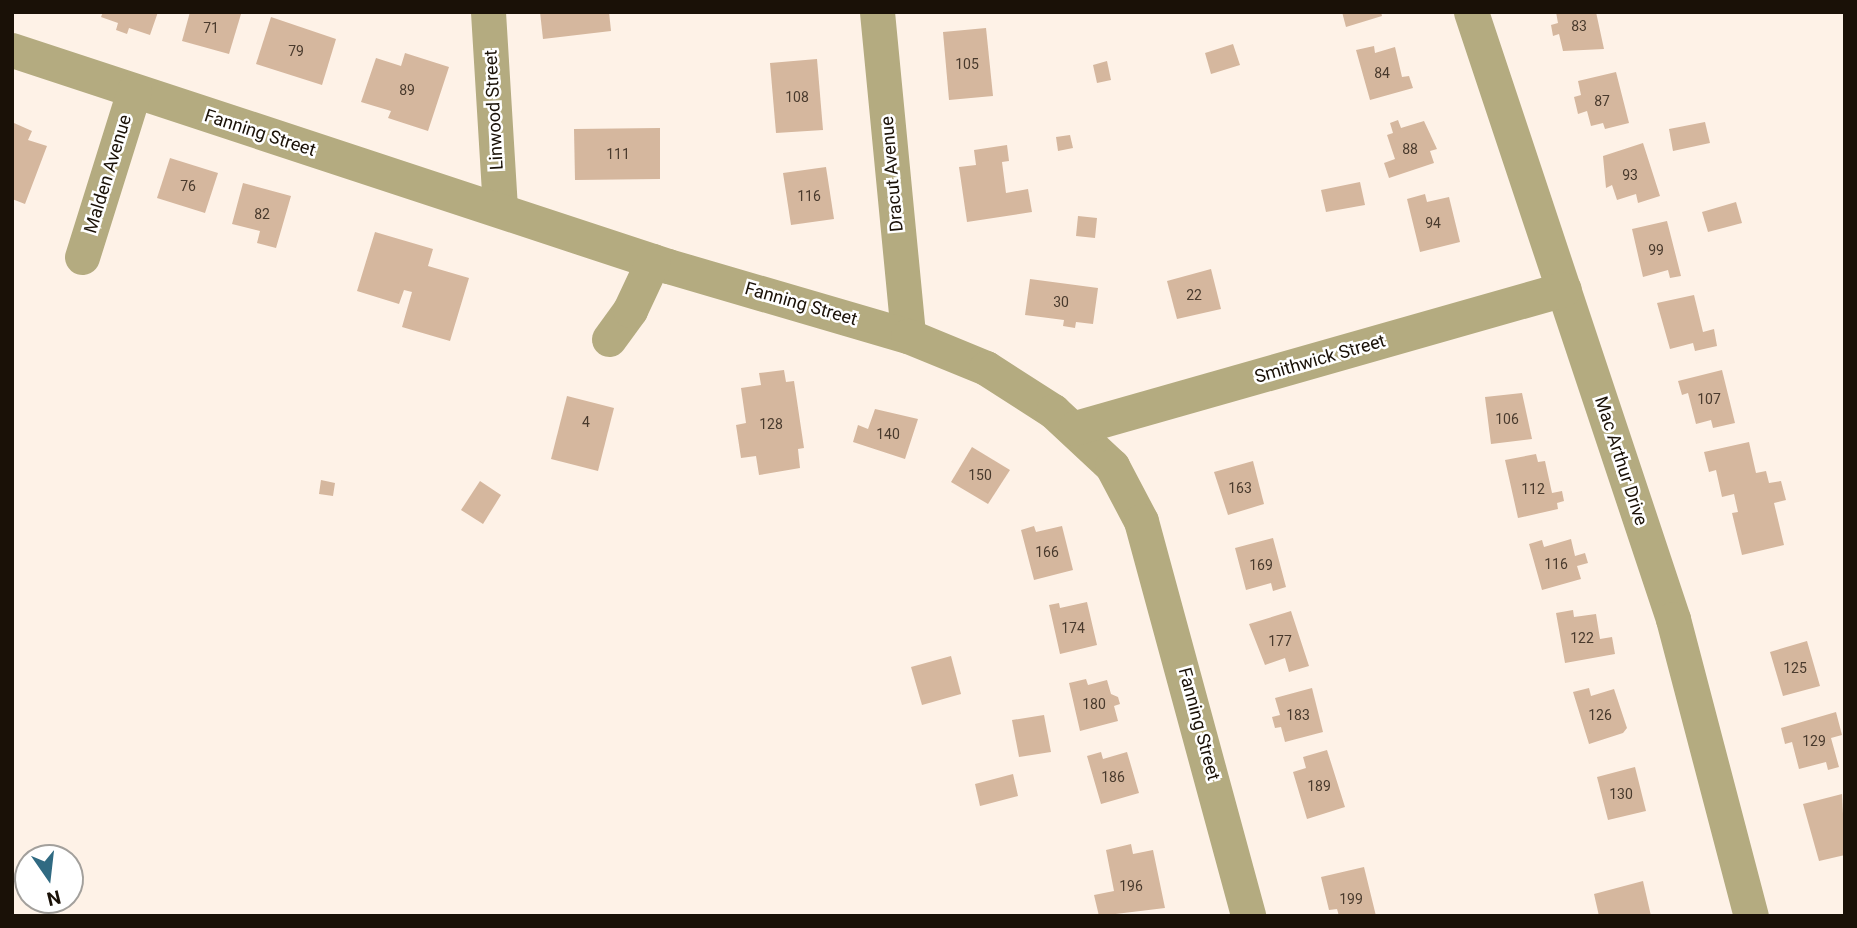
<!DOCTYPE html>
<style>
body{margin:0}
#map{position:relative;width:1857px;height:928px;overflow:hidden;background:#fef2e7;font-family:Roboto,sans-serif}
div>[style]{position:absolute}
[style*='--x']{left:calc(var(--x)*1px);top:calc(var(--y)*1px);width:calc(var(--w)*1px);rotate:calc(var(--a)*1deg)}
.building>*{inset:0;background:#d5b79e}
.minor>*{height:35px;margin:-17.5px;padding:0 17.5px;transform-origin:17.5px;border-radius:17.5px;background:#b4ab80}
span{translate:-50% -50%;white-space:nowrap;text-align:center;line-height:1.15;-webkit-text-stroke:5px #fff;paint-order:stroke}
.number-label{font-size:14px;color:#493a2d}
.number-label span{-webkit-text-stroke-width:0}
.street-label{font-size:18px;color:#1a1107}
.frame{position:absolute;inset:0;border:14px solid #1a1107;pointer-events:none}
.north{position:absolute;left:14px;top:844px;width:70px;height:70px;box-sizing:border-box;background:#fff;border:2px solid #a3a09c;border-radius:50%;rotate:166deg;font-size:19px;font-weight:700;line-height:28px;text-align:center;color:#1a1107}
.north::after{content:'';display:block;margin:auto;width:24px;height:32px;background:#306a82;clip-path:polygon(50% 0,100% 100%,50% 72%,0 100%)}
</style>
<div id="map">
<div class="building">
<i style="clip-path:polygon(103px 12px,158px 12px,150px 35px,129px 28px,127px 34px,116px 30px,118px 23px,101px 17px)"></i>
<i style="clip-path:polygon(190px 12px,241px 14px,229px 54px,182px 41px)"></i>
<i style="clip-path:polygon(540px 12px,609px 12px,611px 31px,543px 39px)"></i>
<i style="clip-path:polygon(1342px 12px,1381px 12px,1382px 16px,1346px 27px)"></i>
<i style="clip-path:polygon(1556px 12px,1596px 12px,1604px 49px,1563px 51px,1559px 34px,1553px 36px,1551px 25px,1558px 23px)"></i>
<i style="clip-path:polygon(271px 17px,336px 39px,322px 85px,256px 64px)"></i>
<i style="clip-path:polygon(986px 28px,993px 96px,949px 100px,943px 32px)"></i>
<i style="clip-path:polygon(1233px 44px,1240px 65px,1211px 74px,1205px 53px)"></i>
<i style="clip-path:polygon(1374px 46px,1375px 53px,1395px 47px,1402px 77px,1409px 76px,1413px 88px,1370px 100px,1356px 50px)"></i>
<i style="clip-path:polygon(405px 53px,449px 67px,428px 131px,388px 118px,391px 111px,361px 102px,376px 58px,401px 66px)"></i>
<i style="clip-path:polygon(817px 59px,823px 130px,776px 133px,770px 63px)"></i>
<i style="clip-path:polygon(1107px 61px,1111px 80px,1097px 83px,1093px 65px)"></i>
<i style="clip-path:polygon(1616px 72px,1629px 123px,1605px 129px,1603px 123px,1591px 126px,1587px 111px,1578px 114px,1574px 97px,1581px 95px,1578px 81px)"></i>
<i style="clip-path:polygon(1398px 120px,1401px 128px,1424px 121px,1437px 149px,1430px 151px,1434px 163px,1389px 178px,1384px 163px,1395px 159px,1387px 135px,1393px 133px,1390px 123px)"></i>
<i style="clip-path:polygon(1705px 122px,1710px 143px,1673px 151px,1669px 129px)"></i>
<i style="clip-path:polygon(14px 123px,32px 131px,28px 140px,47px 146px,25px 204px,12px 199px)"></i>
<i style="clip-path:polygon(660px 128px,660px 179px,575px 180px,574px 129px)"></i>
<i style="clip-path:polygon(1070px 135px,1073px 148px,1058px 151px,1056px 137px)"></i>
<i style="clip-path:polygon(1643px 143px,1660px 196px,1638px 203px,1636px 194px,1617px 200px,1612px 185px,1606px 188px,1603px 156px)"></i>
<i style="clip-path:polygon(1007px 145px,1009px 161px,1002px 162px,1006px 193px,1028px 189px,1032px 212px,967px 222px,959px 167px,976px 165px,974px 150px)"></i>
<i style="clip-path:polygon(170px 158px,218px 173px,205px 213px,157px 198px)"></i>
<i style="clip-path:polygon(826px 167px,834px 219px,791px 225px,783px 173px)"></i>
<i style="clip-path:polygon(1360px 182px,1365px 205px,1326px 212px,1321px 190px)"></i>
<i style="clip-path:polygon(243px 183px,291px 196px,276px 248px,257px 243px,260px 231px,232px 224px)"></i>
<i style="clip-path:polygon(1425px 194px,1427px 202px,1449px 197px,1460px 242px,1420px 252px,1407px 199px)"></i>
<i style="clip-path:polygon(1736px 202px,1742px 223px,1708px 232px,1702px 212px)"></i>
<i style="clip-path:polygon(1078px 216px,1097px 218px,1095px 238px,1076px 236px)"></i>
<i style="clip-path:polygon(1667px 221px,1681px 276px,1670px 278px,1668px 270px,1643px 277px,1632px 229px)"></i>
<i style="clip-path:polygon(375px 232px,433px 249px,428px 266px,469px 278px,450px 341px,402px 327px,412px 292px,404px 290px,399px 304px,357px 291px)"></i>
<i style="clip-path:polygon(1211px 269px,1221px 309px,1177px 319px,1167px 281px)"></i>
<i style="clip-path:polygon(1030px 279px,1098px 288px,1093px 324px,1076px 322px,1075px 328px,1063px 326px,1064px 320px,1025px 315px)"></i>
<i style="clip-path:polygon(1694px 295px,1703px 332px,1714px 329px,1717px 346px,1695px 351px,1693px 343px,1670px 349px,1657px 303px)"></i>
<i style="clip-path:polygon(784px 370px,786px 382px,794px 381px,804px 448px,798px 449px,800px 468px,759px 475px,756px 456px,741px 458px,736px 425px,746px 423px,741px 388px,761px 385px,759px 373px)"></i>
<i style="clip-path:polygon(1722px 370px,1735px 423px,1713px 428px,1711px 420px,1696px 424px,1688px 393px,1682px 395px,1678px 381px)"></i>
<i style="clip-path:polygon(1522px 393px,1532px 439px,1491px 444px,1485px 397px)"></i>
<i style="clip-path:polygon(567px 396px,614px 408px,598px 471px,551px 459px)"></i>
<i style="clip-path:polygon(875px 409px,918px 419px,905px 459px,853px 442px,858px 425px,868px 429px)"></i>
<i style="clip-path:polygon(1749px 442px,1756px 473px,1766px 471px,1769px 483px,1781px 481px,1786px 500px,1774px 503px,1784px 545px,1742px 555px,1732px 513px,1738px 512px,1734px 494px,1722px 497px,1716px 470px,1709px 472px,1704px 452px)"></i>
<i style="clip-path:polygon(972px 447px,1010px 470px,988px 504px,951px 482px)"></i>
<i style="clip-path:polygon(1536px 454px,1538px 462px,1545px 461px,1552px 493px,1562px 491px,1564px 501px,1557px 503px,1558px 509px,1518px 518px,1505px 460px)"></i>
<i style="clip-path:polygon(1253px 461px,1264px 504px,1228px 515px,1214px 472px)"></i>
<i style="clip-path:polygon(321px 480px,335px 483px,333px 496px,319px 494px)"></i>
<i style="clip-path:polygon(480px 481px,501px 495px,483px 524px,461px 510px)"></i>
<i style="clip-path:polygon(1034px 526px,1036px 532px,1062px 526px,1073px 570px,1034px 580px,1021px 530px)"></i>
<i style="clip-path:polygon(1273px 538px,1286px 587px,1273px 591px,1271px 583px,1246px 590px,1235px 548px)"></i>
<i style="clip-path:polygon(1571px 539px,1575px 556px,1585px 553px,1588px 563px,1577px 566px,1581px 579px,1542px 590px,1529px 544px,1542px 540px,1544px 547px)"></i>
<i style="clip-path:polygon(1087px 602px,1097px 645px,1060px 654px,1049px 605px,1059px 603px,1060px 608px)"></i>
<i style="clip-path:polygon(1573px 610px,1574px 617px,1596px 614px,1600px 639px,1612px 637px,1615px 654px,1565px 663px,1556px 613px)"></i>
<i style="clip-path:polygon(1291px 611px,1309px 666px,1289px 672px,1285px 658px,1265px 665px,1249px 624px)"></i>
<i style="clip-path:polygon(1807px 641px,1820px 686px,1783px 696px,1770px 652px)"></i>
<i style="clip-path:polygon(951px 656px,961px 694px,922px 705px,911px 667px)"></i>
<i style="clip-path:polygon(1086px 679px,1088px 685px,1107px 680px,1111px 694px,1118px 697px,1120px 704px,1114px 706px,1118px 721px,1080px 731px,1069px 683px)"></i>
<i style="clip-path:polygon(1312px 688px,1323px 732px,1285px 742px,1281px 727px,1275px 728px,1272px 717px,1280px 715px,1275px 698px)"></i>
<i style="clip-path:polygon(1589px 688px,1591px 696px,1614px 689px,1627px 728px,1623px 733px,1589px 744px,1573px 692px)"></i>
<i style="clip-path:polygon(1836px 712px,1842px 735px,1831px 738px,1839px 767px,1828px 770px,1826px 762px,1799px 769px,1792px 742px,1785px 744px,1781px 728px)"></i>
<i style="clip-path:polygon(1044px 715px,1051px 752px,1019px 757px,1012px 720px)"></i>
<i style="clip-path:polygon(1327px 750px,1345px 807px,1307px 819px,1293px 772px,1306px 768px,1303px 757px)"></i>
<i style="clip-path:polygon(1101px 752px,1103px 759px,1127px 752px,1139px 793px,1101px 804px,1087px 756px)"></i>
<i style="clip-path:polygon(1635px 767px,1646px 811px,1608px 820px,1597px 777px)"></i>
<i style="clip-path:polygon(1013px 774px,1018px 796px,980px 806px,975px 784px)"></i>
<i style="clip-path:polygon(1842px 794px,1845px 855px,1819px 861px,1803px 804px)"></i>
<i style="clip-path:polygon(1131px 844px,1133px 854px,1153px 850px,1165px 908px,1099px 916px,1094px 895px,1114px 891px,1106px 850px)"></i>
<i style="clip-path:polygon(1364px 867px,1376px 916px,1339px 916px,1337px 909px,1329px 910px,1321px 877px)"></i>
<i style="clip-path:polygon(1643px 881px,1651px 916px,1599px 916px,1594px 894px)"></i>
</div>
<div class="minor">
<i style="--x:488;--y:12;--w:195;--a:86.5"></i>
<i style="--x:877;--y:12;--w:325;--a:84.5"></i>
<i style="--x:1471;--y:12;--w:640;--a:71.59"></i>
<i style="--x:1673;--y:619;--w:307;--a:75.3"></i>
<i style="--x:12;--y:50;--w:691;--a:18.23"></i>
<i style="--x:668;--y:266;--w:250;--a:16.3"></i>
<i style="--x:908;--y:336;--w:84;--a:22.3"></i>
<i style="--x:986;--y:368;--w:80;--a:32.7"></i>
<i style="--x:1053;--y:411;--w:81;--a:43"></i>
<i style="--x:1112;--y:466;--w:62;--a:62.2"></i>
<i style="--x:1141;--y:521;--w:409;--a:74.8"></i>
<i style="--x:82;--y:257;--w:174;--a:-72.6"></i>
<i style="--x:609;--y:339;--w:36;--a:-54"></i>
<i style="--x:630;--y:310;--w:54;--a:-64.9"></i>
<i style="--x:1075;--y:428;--w:508;--a:-15.87"></i>
</div>
<div class="number-label">
<span style="left:1579px;top:26px">83</span>
<span style="left:211px;top:28px">71</span>
<span style="left:296px;top:51px">79</span>
<span style="left:967px;top:64px">105</span>
<span style="left:1382px;top:73px">84</span>
<span style="left:407px;top:90px">89</span>
<span style="left:797px;top:97px">108</span>
<span style="left:1602px;top:101px">87</span>
<span style="left:1410px;top:149px">88</span>
<span style="left:618px;top:154px">111</span>
<span style="left:1630px;top:175px">93</span>
<span style="left:188px;top:186px">76</span>
<span style="left:809px;top:196px">116</span>
<span style="left:262px;top:214px">82</span>
<span style="left:1433px;top:223px">94</span>
<span style="left:1656px;top:250px">99</span>
<span style="left:1194px;top:295px">22</span>
<span style="left:1061px;top:302px">30</span>
<span style="left:1709px;top:399px">107</span>
<span style="left:1507px;top:419px">106</span>
<span style="left:586px;top:422px">4</span>
<span style="left:771px;top:424px">128</span>
<span style="left:888px;top:434px">140</span>
<span style="left:980px;top:475px">150</span>
<span style="left:1240px;top:488px">163</span>
<span style="left:1533px;top:489px">112</span>
<span style="left:1047px;top:552px">166</span>
<span style="left:1556px;top:564px">116</span>
<span style="left:1261px;top:565px">169</span>
<span style="left:1073px;top:628px">174</span>
<span style="left:1582px;top:638px">122</span>
<span style="left:1280px;top:641px">177</span>
<span style="left:1795px;top:668px">125</span>
<span style="left:1094px;top:704px">180</span>
<span style="left:1298px;top:715px">183</span>
<span style="left:1600px;top:715px">126</span>
<span style="left:1814px;top:741px">129</span>
<span style="left:1113px;top:777px">186</span>
<span style="left:1319px;top:786px">189</span>
<span style="left:1621px;top:794px">130</span>
<span style="left:1131px;top:886px">196</span>
<span style="left:1351px;top:899px">199</span>
</div>
<div class="street-label">
<span style="left:494px;top:110px;rotate:-93deg">Linwood Street</span>
<span style="left:260px;top:133px;rotate:18deg">Fanning Street</span>
<span style="left:108px;top:174px;rotate:-73deg">Malden Avenue</span>
<span style="left:892px;top:174px;rotate:-95deg">Dracut Avenue</span>
<span style="left:801px;top:304px;rotate:16deg">Fanning Street</span>
<span style="left:1320px;top:359px;rotate:-16deg">Smithwick Street</span>
<span style="left:1621px;top:461px;rotate:72deg">Mac Arthur Drive</span>
<span style="left:1199px;top:724px;rotate:75deg">Fanning Street</span>
</div>
<div class="frame"></div>
<div class="north">N</div>
</div>
